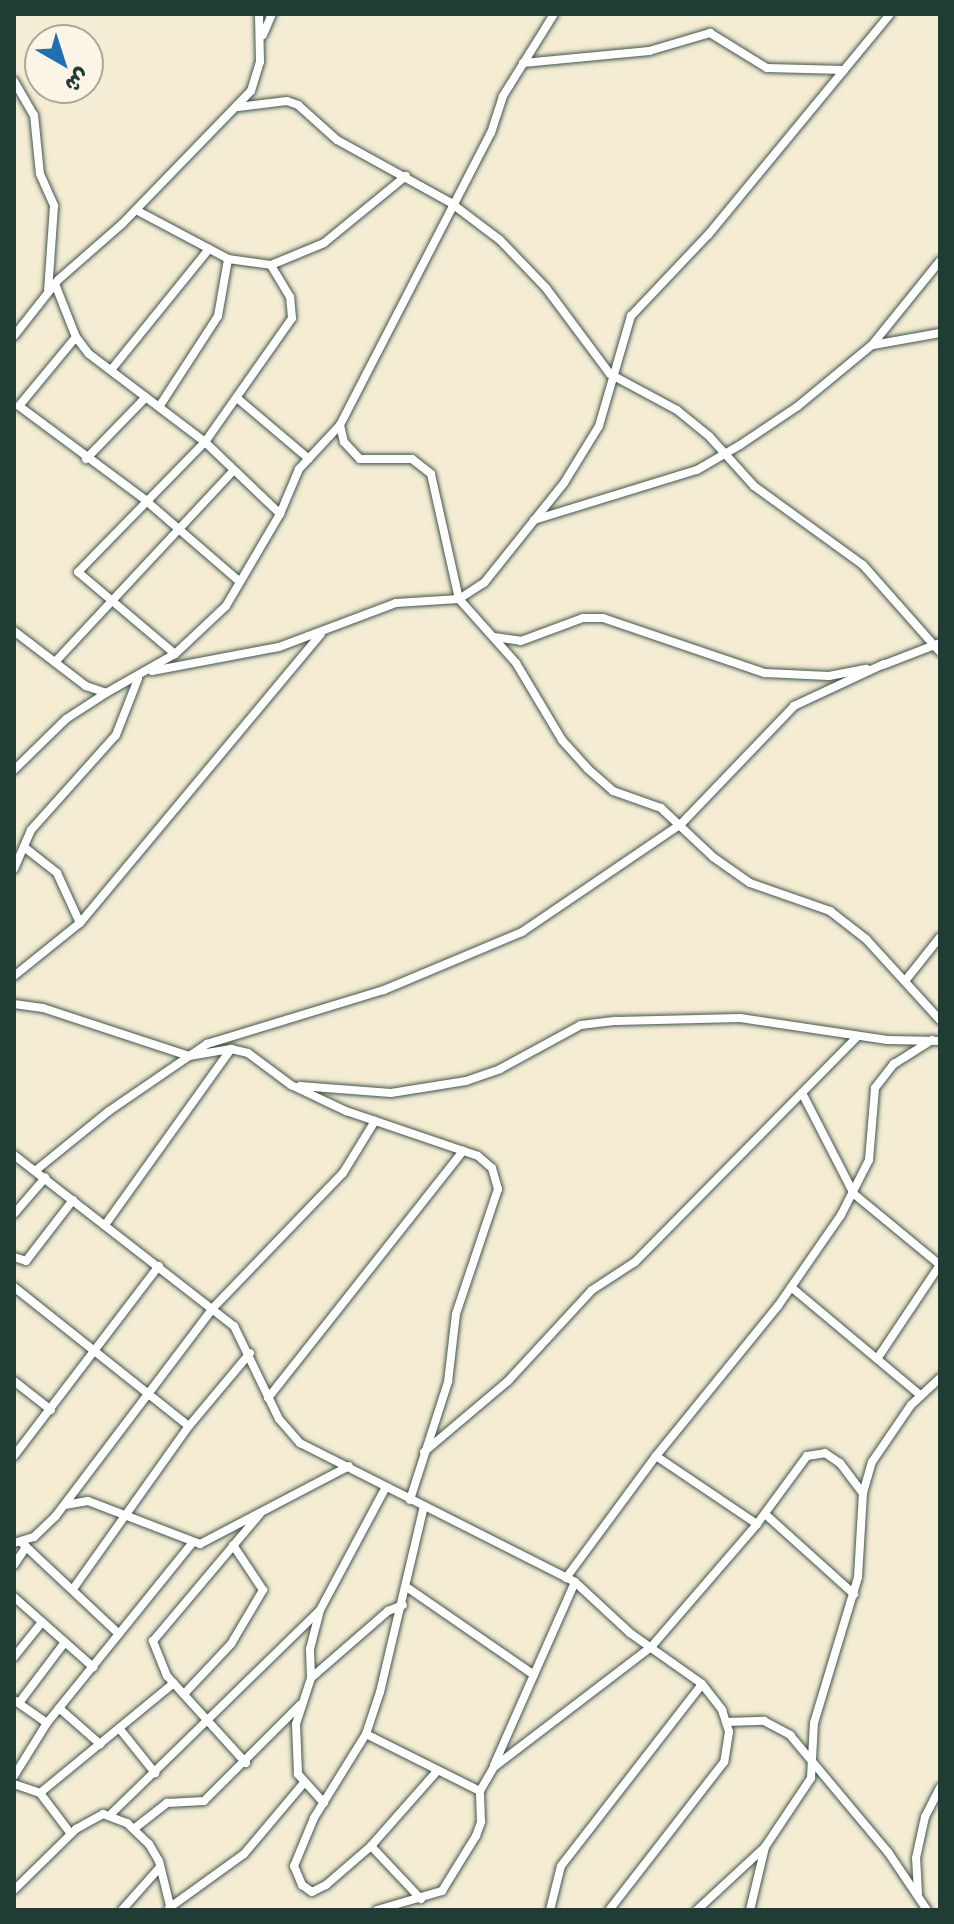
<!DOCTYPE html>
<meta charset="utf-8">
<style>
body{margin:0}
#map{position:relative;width:954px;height:1924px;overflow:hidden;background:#f4ecd3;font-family:"Patrick Hand","Playpen Sans Arabic",sans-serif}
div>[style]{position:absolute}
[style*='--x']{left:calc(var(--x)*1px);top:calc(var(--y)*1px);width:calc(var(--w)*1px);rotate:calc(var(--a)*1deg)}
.roads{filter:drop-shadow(0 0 2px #3f574c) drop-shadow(0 0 2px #3f574c)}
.street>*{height:8px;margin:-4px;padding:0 4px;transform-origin:4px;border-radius:4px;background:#fff}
span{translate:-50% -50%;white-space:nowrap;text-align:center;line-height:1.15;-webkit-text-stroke:7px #fcf5e5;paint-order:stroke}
.frame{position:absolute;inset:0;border:16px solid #1f3d34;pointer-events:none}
.north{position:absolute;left:24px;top:24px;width:80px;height:80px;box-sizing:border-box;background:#fcf5e5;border:2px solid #a4ab9e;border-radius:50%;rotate:141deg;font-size:22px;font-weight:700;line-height:32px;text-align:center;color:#1f3d34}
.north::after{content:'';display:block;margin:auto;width:28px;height:36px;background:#1f6fb2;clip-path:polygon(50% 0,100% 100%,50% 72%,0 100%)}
</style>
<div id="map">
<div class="roads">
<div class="street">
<i style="--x:263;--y:35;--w:23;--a:-67"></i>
<i style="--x:523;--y:63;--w:127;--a:-5.4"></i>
<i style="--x:649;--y:51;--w:64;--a:-16.4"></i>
<i style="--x:710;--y:33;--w:67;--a:31.6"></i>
<i style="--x:767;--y:68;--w:77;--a:1.5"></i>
<i style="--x:14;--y:81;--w:39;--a:60"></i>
<i style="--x:34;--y:115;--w:59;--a:84.2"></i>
<i style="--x:40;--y:174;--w:35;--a:66"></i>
<i style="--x:54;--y:206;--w:85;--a:94"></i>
<i style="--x:238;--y:107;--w:49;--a:-7"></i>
<i style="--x:287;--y:101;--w:12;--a:20"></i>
<i style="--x:298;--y:105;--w:52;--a:41.9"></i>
<i style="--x:337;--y:140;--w:130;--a:28.9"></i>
<i style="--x:451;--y:203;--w:61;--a:37.1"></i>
<i style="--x:500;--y:240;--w:66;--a:46.2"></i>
<i style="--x:546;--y:288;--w:107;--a:53.3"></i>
<i style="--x:610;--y:374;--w:76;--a:28.2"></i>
<i style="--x:677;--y:410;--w:41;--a:39.1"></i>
<i style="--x:709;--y:436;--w:67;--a:48"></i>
<i style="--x:754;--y:486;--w:135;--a:35.9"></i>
<i style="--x:863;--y:565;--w:116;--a:48.5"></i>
<i style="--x:136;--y:210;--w:104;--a:28"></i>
<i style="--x:228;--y:259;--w:43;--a:7.9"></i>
<i style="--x:271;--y:265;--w:57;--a:-22.5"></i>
<i style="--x:324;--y:243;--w:106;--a:-39.3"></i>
<i style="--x:55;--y:284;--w:57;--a:68.4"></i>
<i style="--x:76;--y:337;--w:21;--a:53"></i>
<i style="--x:89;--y:354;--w:146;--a:37.2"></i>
<i style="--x:205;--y:442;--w:104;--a:43.8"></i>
<i style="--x:14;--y:336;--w:71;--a:-51.8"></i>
<i style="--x:58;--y:280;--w:85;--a:-41.2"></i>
<i style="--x:122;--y:224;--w:185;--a:-45.9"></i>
<i style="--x:251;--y:91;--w:30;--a:-73"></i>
<i style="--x:260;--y:62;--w:48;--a:-91.2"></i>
<i style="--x:76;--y:337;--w:89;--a:129.6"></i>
<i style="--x:19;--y:406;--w:156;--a:36.6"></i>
<i style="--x:144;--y:499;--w:125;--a:40.8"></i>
<i style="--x:873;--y:345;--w:68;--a:-10.2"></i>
<i style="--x:111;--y:370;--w:156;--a:-51"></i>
<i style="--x:237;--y:398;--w:94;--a:40.3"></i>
<i style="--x:159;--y:407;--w:108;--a:-57"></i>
<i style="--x:218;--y:316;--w:58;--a:-80"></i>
<i style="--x:340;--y:425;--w:17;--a:77"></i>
<i style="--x:344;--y:442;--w:23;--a:47"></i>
<i style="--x:360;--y:459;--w:52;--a:0"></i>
<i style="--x:412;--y:459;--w:24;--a:38"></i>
<i style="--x:431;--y:474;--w:128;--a:77.4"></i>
<i style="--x:459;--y:599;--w:86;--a:48.3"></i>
<i style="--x:516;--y:663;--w:90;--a:59.1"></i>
<i style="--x:562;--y:740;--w:39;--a:48"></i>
<i style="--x:588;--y:769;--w:33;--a:41"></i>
<i style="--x:613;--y:791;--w:51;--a:19.5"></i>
<i style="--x:661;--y:808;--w:71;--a:43.3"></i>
<i style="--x:713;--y:857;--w:45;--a:35.1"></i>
<i style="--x:750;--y:883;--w:85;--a:19.3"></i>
<i style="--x:830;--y:911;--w:46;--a:37.9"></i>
<i style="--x:866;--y:939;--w:110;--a:47.6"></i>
<i style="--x:86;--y:459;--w:86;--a:-45.9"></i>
<i style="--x:534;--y:520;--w:170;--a:-17.1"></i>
<i style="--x:697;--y:470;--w:50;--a:-30.2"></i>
<i style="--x:740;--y:445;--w:70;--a:-33.9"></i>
<i style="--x:798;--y:406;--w:96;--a:-39.5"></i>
<i style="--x:872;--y:345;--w:108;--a:-51"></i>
<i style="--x:14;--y:631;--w:91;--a:37.4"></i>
<i style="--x:86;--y:686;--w:21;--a:19"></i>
<i style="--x:106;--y:693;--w:79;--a:-29.5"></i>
<i style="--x:175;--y:654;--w:70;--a:-43.3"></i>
<i style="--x:226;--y:606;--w:107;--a:-59.6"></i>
<i style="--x:280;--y:514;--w:49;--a:-67.1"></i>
<i style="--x:299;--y:469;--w:60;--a:-47"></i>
<i style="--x:340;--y:425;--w:329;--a:-62.7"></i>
<i style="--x:491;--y:133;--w:39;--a:-72"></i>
<i style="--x:503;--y:96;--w:97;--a:-58.1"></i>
<i style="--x:494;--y:637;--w:27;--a:8"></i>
<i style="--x:521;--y:641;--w:66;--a:-20.4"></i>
<i style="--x:583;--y:618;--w:20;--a:0"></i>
<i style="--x:603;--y:618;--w:171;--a:18.8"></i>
<i style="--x:765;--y:673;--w:64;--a:2.7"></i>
<i style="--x:829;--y:676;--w:38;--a:-11"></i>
<i style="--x:175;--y:654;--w:127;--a:-139.8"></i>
<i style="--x:78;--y:572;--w:182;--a:-45.7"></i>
<i style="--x:205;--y:442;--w:151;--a:-54.9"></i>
<i style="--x:292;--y:318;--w:21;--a:-95"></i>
<i style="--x:290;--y:297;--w:37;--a:-121"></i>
<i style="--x:55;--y:662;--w:262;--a:-47"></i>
<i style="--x:883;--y:665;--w:61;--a:-21.1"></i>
<i style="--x:152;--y:671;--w:129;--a:-10.7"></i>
<i style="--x:279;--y:647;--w:125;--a:-20.6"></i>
<i style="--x:396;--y:603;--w:63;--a:-3.6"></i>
<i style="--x:459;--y:599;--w:30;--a:-33"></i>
<i style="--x:484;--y:583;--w:128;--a:-51.3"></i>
<i style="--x:564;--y:483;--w:67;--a:-58.4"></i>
<i style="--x:599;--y:426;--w:115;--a:-73.8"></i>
<i style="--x:631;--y:316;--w:112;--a:-46.5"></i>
<i style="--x:708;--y:235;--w:286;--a:-50.5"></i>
<i style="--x:14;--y:770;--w:73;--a:-44.4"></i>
<i style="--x:66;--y:719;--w:48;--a:-33"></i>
<i style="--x:24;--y:847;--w:42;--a:38.2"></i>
<i style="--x:57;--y:873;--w:55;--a:65.3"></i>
<i style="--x:14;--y:869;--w:43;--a:-66.4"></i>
<i style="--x:31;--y:830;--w:127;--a:-48.2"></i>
<i style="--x:116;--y:735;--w:60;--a:-68.6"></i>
<i style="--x:14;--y:976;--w:85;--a:-38.8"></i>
<i style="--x:80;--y:923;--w:376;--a:-50.2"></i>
<i style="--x:905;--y:981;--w:56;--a:-51.5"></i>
<i style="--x:14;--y:1004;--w:29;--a:8"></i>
<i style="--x:43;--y:1008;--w:154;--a:18.2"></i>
<i style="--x:189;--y:1056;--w:43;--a:-9.5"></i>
<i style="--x:231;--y:1049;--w:17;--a:13"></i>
<i style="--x:248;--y:1053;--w:54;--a:36.7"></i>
<i style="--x:291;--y:1085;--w:61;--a:25.3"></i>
<i style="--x:346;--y:1111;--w:139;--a:18.8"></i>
<i style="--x:478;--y:1156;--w:18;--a:41"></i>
<i style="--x:492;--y:1168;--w:22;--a:74"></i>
<i style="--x:498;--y:1189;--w:132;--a:108.6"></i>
<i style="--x:456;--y:1314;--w:68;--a:96.7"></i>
<i style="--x:448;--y:1382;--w:124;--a:107.9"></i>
<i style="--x:300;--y:1086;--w:91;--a:4.4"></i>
<i style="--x:391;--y:1093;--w:76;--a:-9.1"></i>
<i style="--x:466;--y:1081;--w:36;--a:-19"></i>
<i style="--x:500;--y:1069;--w:92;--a:-28.5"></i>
<i style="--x:581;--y:1025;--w:35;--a:-7"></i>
<i style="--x:616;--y:1021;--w:124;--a:-1.4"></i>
<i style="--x:740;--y:1018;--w:149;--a:8.5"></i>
<i style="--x:887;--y:1040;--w:53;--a:1.1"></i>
<i style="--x:802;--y:1093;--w:114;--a:62.8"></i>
<i style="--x:854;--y:1194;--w:112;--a:39.5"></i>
<i style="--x:14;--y:1155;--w:279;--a:37.9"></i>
<i style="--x:234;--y:1326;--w:103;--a:64.2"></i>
<i style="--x:279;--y:1419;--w:32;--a:49"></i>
<i style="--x:300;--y:1443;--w:308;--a:26.8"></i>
<i style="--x:575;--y:1582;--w:75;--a:42.8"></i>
<i style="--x:630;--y:1633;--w:88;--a:35.3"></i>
<i style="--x:702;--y:1684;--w:33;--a:52"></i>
<i style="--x:722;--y:1710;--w:23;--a:72"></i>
<i style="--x:729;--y:1732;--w:30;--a:99"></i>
<i style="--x:724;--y:1762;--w:187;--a:127.8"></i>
<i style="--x:35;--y:1171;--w:95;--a:-39"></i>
<i style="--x:109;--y:1111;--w:119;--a:-34.4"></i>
<i style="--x:207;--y:1044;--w:185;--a:-17"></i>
<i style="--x:384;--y:990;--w:150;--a:-22.8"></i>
<i style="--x:522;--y:932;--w:192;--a:-34.2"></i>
<i style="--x:681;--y:824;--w:163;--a:-46.2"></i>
<i style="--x:794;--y:706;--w:99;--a:-25"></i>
<i style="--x:14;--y:1214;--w:48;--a:-49.3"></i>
<i style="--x:105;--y:1225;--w:216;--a:-54.4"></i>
<i style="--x:14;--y:1257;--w:13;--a:18"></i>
<i style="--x:26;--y:1261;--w:77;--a:-52.4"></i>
<i style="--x:14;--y:1287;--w:223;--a:38.5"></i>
<i style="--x:791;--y:1287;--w:168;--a:39.9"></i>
<i style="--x:877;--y:1359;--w:113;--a:-56.2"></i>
<i style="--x:14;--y:1381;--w:47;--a:38.1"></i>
<i style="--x:268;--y:1398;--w:315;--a:-51.7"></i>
<i style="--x:424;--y:1452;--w:110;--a:-40.2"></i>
<i style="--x:508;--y:1381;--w:124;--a:-47.3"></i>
<i style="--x:592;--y:1290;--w:51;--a:-33.1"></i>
<i style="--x:635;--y:1262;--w:317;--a:-45.4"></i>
<i style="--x:14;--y:1456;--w:239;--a:-52.7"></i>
<i style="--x:656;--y:1456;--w:193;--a:-50.9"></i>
<i style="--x:778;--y:1306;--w:111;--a:-55.3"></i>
<i style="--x:841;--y:1215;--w:62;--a:-63"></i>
<i style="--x:869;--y:1160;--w:72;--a:-85.2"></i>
<i style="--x:875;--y:1088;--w:31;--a:-52"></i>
<i style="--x:894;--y:1064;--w:45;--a:-32.3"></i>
<i style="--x:65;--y:1505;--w:23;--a:-10"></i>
<i style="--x:88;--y:1501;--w:120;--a:21"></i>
<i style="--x:200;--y:1544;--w:168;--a:-27.6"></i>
<i style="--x:424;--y:1506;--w:191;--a:103.3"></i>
<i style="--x:380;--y:1692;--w:44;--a:108.4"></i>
<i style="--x:366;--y:1734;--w:99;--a:121.8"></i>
<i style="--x:314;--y:1818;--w:52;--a:112.6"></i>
<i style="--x:294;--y:1866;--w:21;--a:67"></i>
<i style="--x:302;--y:1885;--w:12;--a:35"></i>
<i style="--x:312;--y:1892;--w:16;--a:-27"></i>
<i style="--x:326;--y:1885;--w:60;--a:-40.9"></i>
<i style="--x:371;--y:1846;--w:101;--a:-48.6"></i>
<i style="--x:765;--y:1514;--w:120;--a:42"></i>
<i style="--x:21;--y:1542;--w:134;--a:43.2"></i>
<i style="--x:14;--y:1543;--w:21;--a:-17"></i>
<i style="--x:34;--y:1537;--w:29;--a:-44"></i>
<i style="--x:55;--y:1517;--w:262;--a:-52.9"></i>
<i style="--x:213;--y:1308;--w:187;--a:-46.1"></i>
<i style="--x:343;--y:1173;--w:61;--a:-58.4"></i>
<i style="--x:14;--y:1565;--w:22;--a:-56"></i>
<i style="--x:566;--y:1578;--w:152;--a:-53.6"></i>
<i style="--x:656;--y:1456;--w:122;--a:34"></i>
<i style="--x:408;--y:1588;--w:153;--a:34.6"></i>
<i style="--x:73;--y:1589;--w:200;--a:-54.6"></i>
<i style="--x:189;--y:1426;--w:95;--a:-50.1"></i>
<i style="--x:14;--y:1597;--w:106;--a:41.5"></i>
<i style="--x:14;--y:1657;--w:45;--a:-51.3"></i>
<i style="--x:311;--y:1678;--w:102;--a:-41"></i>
<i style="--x:388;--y:1611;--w:16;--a:-22"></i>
<i style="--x:184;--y:1694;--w:69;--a:-46.8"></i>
<i style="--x:231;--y:1644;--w:63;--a:-59.3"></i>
<i style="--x:263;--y:1590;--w:54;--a:-123.7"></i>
<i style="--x:14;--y:1700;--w:40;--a:34.9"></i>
<i style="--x:19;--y:1703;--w:76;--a:-53"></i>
<i style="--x:59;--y:1708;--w:55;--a:41.3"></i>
<i style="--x:726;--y:1722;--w:38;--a:-2"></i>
<i style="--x:764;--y:1721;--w:30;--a:28"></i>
<i style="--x:790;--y:1735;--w:153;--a:50.1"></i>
<i style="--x:888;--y:1852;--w:70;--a:56.1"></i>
<i style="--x:119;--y:1728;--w:58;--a:51.3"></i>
<i style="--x:366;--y:1734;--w:127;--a:26.6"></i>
<i style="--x:246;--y:1763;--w:118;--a:-132.2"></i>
<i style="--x:167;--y:1676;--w:38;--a:-112"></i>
<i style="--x:153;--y:1641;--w:166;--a:-49.9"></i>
<i style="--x:494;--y:1765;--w:200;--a:-66.1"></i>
<i style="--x:14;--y:1776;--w:62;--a:-58.1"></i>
<i style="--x:47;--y:1723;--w:231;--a:-51.1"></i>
<i style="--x:14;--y:1784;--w:28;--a:19"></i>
<i style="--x:40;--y:1793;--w:51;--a:52.9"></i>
<i style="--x:40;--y:1793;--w:173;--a:-39.4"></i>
<i style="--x:324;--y:1803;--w:39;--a:-132"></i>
<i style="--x:298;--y:1774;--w:50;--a:-92.3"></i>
<i style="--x:296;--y:1724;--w:48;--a:-71.9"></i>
<i style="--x:311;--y:1678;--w:29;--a:-92"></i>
<i style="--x:310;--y:1649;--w:40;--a:-75.6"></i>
<i style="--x:320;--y:1610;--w:137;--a:-61.8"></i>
<i style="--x:110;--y:1815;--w:291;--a:-44.3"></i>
<i style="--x:135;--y:1828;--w:41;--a:-38"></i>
<i style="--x:167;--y:1803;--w:37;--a:-3"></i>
<i style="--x:204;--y:1801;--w:136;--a:-45"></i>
<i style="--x:371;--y:1846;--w:73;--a:46.7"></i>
<i style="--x:14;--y:1890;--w:87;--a:-44.5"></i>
<i style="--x:76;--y:1829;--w:31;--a:-29"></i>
<i style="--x:103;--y:1814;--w:26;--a:21"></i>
<i style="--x:127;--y:1823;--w:30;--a:44"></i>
<i style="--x:149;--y:1844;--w:20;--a:60"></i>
<i style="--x:159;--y:1861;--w:50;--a:76.2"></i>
<i style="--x:918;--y:1894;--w:36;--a:-93"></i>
<i style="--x:916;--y:1858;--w:42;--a:-77.6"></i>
<i style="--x:925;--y:1817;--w:33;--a:-63"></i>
<i style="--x:169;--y:1908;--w:92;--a:-35.8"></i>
<i style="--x:244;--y:1854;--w:92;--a:-49.9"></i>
<i style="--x:122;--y:1910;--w:57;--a:-48.5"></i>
<i style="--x:377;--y:1910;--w:68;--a:-16.3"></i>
<i style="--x:442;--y:1891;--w:65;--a:-58.3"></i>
<i style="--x:476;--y:1836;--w:15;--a:-70"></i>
<i style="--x:481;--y:1822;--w:31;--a:-92"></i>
<i style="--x:480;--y:1791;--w:28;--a:-60"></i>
<i style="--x:494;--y:1767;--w:198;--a:-37.4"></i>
<i style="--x:651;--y:1647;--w:162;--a:-49.2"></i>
<i style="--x:757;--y:1524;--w:84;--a:-53.7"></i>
<i style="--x:807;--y:1456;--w:18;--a:-9"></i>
<i style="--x:825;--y:1453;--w:18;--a:34"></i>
<i style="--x:840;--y:1463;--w:38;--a:53"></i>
<i style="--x:550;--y:1910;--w:45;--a:-76"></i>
<i style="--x:561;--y:1866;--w:230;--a:-52.2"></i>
<i style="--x:697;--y:1910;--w:91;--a:-42.8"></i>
<i style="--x:750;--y:1910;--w:65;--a:-76.6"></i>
<i style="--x:765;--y:1847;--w:83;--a:-56.3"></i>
<i style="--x:811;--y:1778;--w:55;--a:-86.9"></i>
<i style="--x:814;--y:1723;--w:152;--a:-73.2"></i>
<i style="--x:858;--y:1577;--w:84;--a:-86.6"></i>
<i style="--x:863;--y:1493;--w:32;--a:-74"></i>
<i style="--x:872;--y:1462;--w:69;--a:-55.6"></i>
<i style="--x:911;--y:1405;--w:40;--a:-43"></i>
</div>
</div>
<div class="frame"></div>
<div class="north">ش</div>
</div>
